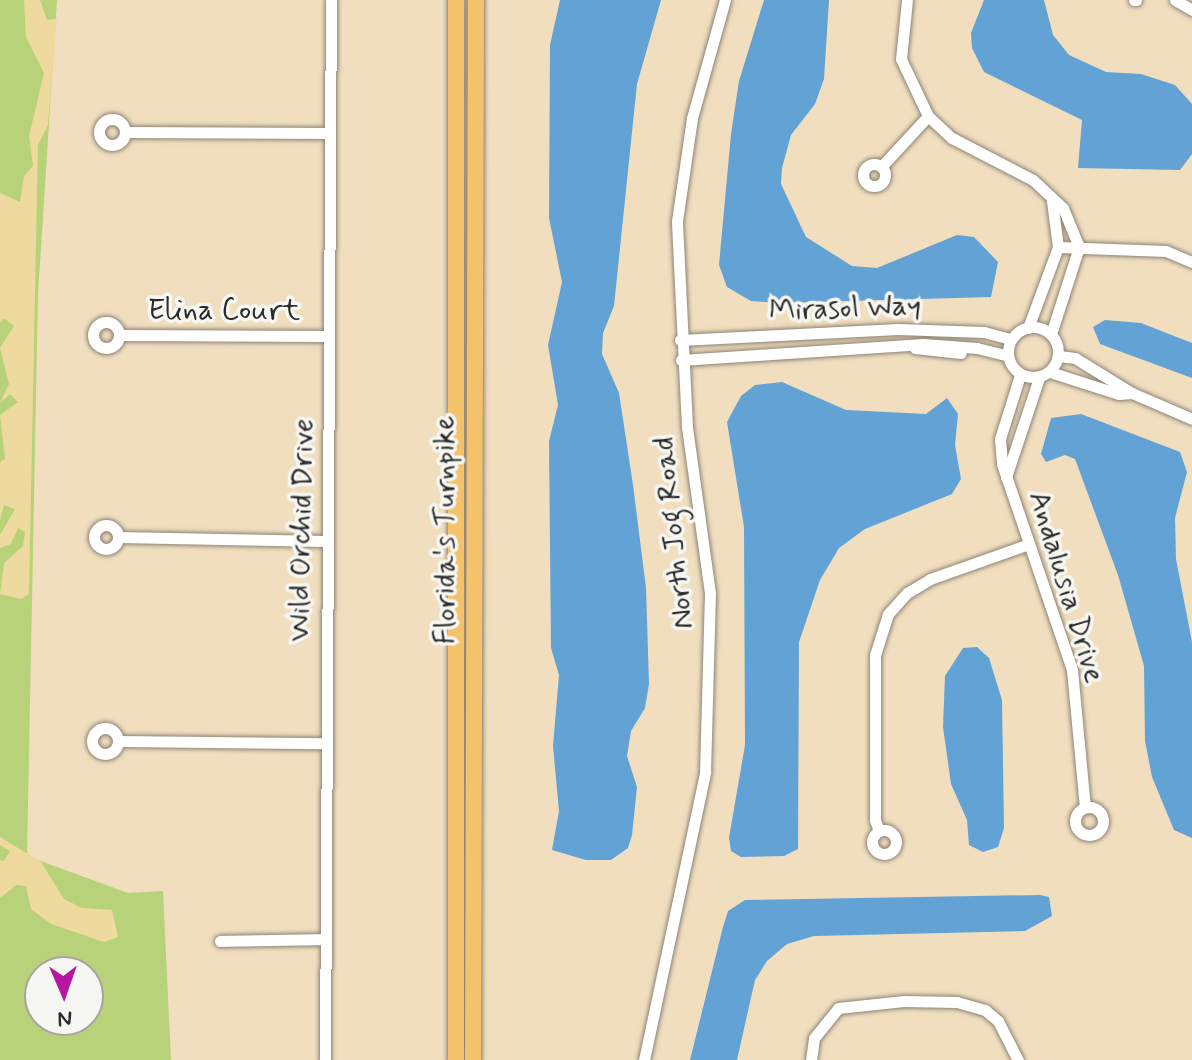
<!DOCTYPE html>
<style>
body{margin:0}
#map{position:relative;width:1192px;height:1060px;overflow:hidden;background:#f0debf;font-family:Mynerve,sans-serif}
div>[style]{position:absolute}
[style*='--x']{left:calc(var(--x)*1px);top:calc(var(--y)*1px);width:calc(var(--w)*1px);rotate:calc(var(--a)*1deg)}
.green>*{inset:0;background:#b7d278}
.sand>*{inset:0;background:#eeda9e}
.water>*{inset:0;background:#62a2d5}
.roads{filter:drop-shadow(0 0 2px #8e8475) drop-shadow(0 0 2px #8e8475)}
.minor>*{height:11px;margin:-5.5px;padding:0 5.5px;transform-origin:5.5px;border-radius:5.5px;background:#fff}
.minor>.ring{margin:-5.5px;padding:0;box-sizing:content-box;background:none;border:11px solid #fff;border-radius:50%}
.highway>*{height:16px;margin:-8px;padding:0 8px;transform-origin:8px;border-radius:8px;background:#f4c26a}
span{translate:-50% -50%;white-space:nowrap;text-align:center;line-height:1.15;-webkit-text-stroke:7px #f6f6f2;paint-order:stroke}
.street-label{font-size:30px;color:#2b2b2b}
.north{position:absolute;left:24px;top:956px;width:80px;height:80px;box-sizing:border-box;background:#f6f6f2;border:2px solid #a5a5a2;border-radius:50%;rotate:178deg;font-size:22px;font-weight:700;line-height:32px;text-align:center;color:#2b2b2b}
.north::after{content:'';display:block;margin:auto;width:28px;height:36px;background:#b5179e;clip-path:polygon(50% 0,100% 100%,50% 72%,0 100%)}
</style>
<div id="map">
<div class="green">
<i style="clip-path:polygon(evenodd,0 0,57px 0,38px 294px,27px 856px,128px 893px,163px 891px,171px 1060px,0 1060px,0 0,40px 972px,88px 972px,88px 1020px,40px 1020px,40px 972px)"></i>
</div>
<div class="sand">
<i style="clip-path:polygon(24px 0,40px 0,47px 20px,57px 19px,48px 125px,38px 145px,29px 594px,21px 599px,0 594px,4px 563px,23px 546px,25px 532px,18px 528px,11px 544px,0 548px,0 535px,15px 509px,4px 505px,0 520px,0 462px,5px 459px,0 415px,18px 402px,10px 394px,0 403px,9px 384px,0 348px,14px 326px,4px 318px,0 323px,0 193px,20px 202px,24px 176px,33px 166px,29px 136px,44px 73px,26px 37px)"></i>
<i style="clip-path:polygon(0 837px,41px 862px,64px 899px,82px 908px,112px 910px,118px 937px,104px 942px,51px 924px,31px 909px,26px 886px,16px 885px,0 898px,0 860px,4px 861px,10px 851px,0 845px)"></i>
</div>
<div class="water">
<i style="clip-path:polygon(560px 0,661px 0,637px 84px,614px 306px,603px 333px,602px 354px,619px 393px,633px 485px,646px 588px,649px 684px,645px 708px,631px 731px,627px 756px,637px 787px,632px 835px,628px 848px,611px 860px,586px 860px,552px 850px,559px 811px,553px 746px,559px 675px,551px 648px,549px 441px,558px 405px,548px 345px,562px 282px,549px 218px,550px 45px)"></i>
<i style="clip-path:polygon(764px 0,829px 0,824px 79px,815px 104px,791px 135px,782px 168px,781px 184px,806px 237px,852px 266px,877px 268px,957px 235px,974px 237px,998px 262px,991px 297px,778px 303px,751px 301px,727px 287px,719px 265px,731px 134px,739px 81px)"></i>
<i style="clip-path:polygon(984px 0,1044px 0,1053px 35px,1069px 55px,1106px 72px,1141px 74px,1175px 85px,1192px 104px,1192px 154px,1180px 170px,1078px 168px,1082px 120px,984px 72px,972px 48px,971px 33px)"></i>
<i style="clip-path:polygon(1105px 320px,1141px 323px,1192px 343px,1192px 378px,1100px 344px,1093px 327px)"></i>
<i style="clip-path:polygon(782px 382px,846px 410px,926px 414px,947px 398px,958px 414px,955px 445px,961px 479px,952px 494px,865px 529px,839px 548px,820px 580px,799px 642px,798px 849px,784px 856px,741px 857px,731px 851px,729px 838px,745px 745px,744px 527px,727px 422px,741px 396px,755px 385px)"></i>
<i style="clip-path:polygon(1081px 414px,1180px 452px,1187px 472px,1175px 518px,1176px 559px,1192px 642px,1192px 838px,1174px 830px,1152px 777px,1145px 741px,1144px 666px,1118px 575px,1075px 459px,1065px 455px,1046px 462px,1041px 454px,1051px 418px)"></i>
<i style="clip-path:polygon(977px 647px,989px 658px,1002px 700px,1004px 828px,998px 847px,983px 852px,969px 845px,967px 820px,951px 784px,943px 727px,945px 676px,963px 648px)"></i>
<i style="clip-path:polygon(1040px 895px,1049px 897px,1052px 916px,1025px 931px,814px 936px,787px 944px,767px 961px,755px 980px,737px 1060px,690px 1060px,723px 927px,728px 911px,745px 900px)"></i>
</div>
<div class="roads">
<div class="minor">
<i style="--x:907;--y:0;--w:59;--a:95.8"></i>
<i style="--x:901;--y:59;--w:63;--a:64.7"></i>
<i style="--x:928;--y:116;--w:33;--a:43"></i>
<i style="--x:952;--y:138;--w:91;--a:27.4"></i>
<i style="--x:1033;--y:180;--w:41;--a:43"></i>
<i style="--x:1063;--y:208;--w:42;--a:67.7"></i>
<i style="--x:1079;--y:247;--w:91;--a:107.8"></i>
<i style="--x:1134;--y:0;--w:2;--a:0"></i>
<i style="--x:1175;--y:0;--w:20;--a:30"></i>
<i class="ring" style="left:99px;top:119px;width:15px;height:15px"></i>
<i style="--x:125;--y:132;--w:205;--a:0.3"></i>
<i class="ring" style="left:863px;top:164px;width:11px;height:11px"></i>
<i style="--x:881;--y:167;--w:69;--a:-47.3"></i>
<i style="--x:1052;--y:201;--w:46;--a:82.6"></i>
<i style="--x:1058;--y:247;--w:108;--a:2.1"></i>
<i style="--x:1166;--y:251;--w:28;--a:23"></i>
<i class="ring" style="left:93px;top:322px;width:15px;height:15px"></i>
<i class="ring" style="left:1008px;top:327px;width:39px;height:39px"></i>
<i style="--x:1028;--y:328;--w:86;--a:-69.7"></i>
<i style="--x:119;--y:335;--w:209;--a:0.3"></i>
<i style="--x:680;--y:340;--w:218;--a:-2.9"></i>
<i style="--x:898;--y:329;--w:86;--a:2"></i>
<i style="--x:984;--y:332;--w:28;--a:15"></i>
<i style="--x:915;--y:348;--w:46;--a:6.2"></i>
<i style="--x:1059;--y:356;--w:16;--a:7"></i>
<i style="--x:1075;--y:358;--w:67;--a:31.6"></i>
<i style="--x:1132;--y:393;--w:65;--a:23.4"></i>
<i style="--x:681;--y:360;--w:243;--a:-3.8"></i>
<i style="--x:923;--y:344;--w:54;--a:4.2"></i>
<i style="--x:977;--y:348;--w:32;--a:14"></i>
<i style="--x:1050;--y:372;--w:72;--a:17.7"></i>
<i style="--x:1119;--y:394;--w:13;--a:-4"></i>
<i style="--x:1020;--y:375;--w:67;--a:107.4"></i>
<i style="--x:1000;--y:439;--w:25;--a:85"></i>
<i style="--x:1002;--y:464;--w:218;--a:71.2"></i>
<i style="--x:1072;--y:670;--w:138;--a:84.6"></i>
<i style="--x:1006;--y:477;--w:104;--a:-71.6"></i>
<i class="ring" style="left:94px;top:525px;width:13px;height:13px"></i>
<i style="--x:118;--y:537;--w:208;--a:1.1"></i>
<i class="ring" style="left:92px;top:728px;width:15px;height:15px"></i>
<i style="--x:118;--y:741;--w:206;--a:0.6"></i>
<i class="ring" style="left:1075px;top:807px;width:17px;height:17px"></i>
<i class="ring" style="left:872px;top:830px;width:13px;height:13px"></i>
<i style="--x:879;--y:831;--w:12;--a:-110"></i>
<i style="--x:875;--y:820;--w:165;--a:-90"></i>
<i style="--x:875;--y:655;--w:43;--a:-72.4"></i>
<i style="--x:888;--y:614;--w:28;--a:-48"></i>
<i style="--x:907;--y:593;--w:27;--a:-31"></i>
<i style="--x:930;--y:579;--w:105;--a:-19.5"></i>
<i style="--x:220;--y:941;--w:104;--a:-1.1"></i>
<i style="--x:325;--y:1060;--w:1060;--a:-89.68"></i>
<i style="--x:644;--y:1060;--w:294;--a:-78"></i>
<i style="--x:705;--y:772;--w:179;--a:-88.4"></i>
<i style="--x:710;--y:593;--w:168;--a:-97.9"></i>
<i style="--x:687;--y:427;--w:206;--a:-92.8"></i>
<i style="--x:677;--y:221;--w:104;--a:-81.7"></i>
<i style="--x:692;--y:118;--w:123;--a:-74.4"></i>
<i style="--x:811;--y:1060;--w:22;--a:-82"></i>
<i style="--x:814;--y:1038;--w:38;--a:-51"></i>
<i style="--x:838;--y:1008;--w:66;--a:-6.1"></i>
<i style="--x:904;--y:1001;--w:53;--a:1.1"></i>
<i style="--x:957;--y:1002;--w:29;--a:16"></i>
<i style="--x:985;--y:1010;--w:17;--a:40"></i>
<i style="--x:998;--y:1021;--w:44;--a:62.9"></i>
</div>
<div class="highway">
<i style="--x:456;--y:0;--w:1060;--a:90"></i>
<i style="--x:473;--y:1060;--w:1060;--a:-89.84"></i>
</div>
</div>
<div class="street-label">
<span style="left:845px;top:309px;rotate:-2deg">Mirasol Way</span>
<span style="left:224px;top:311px">Elina Court</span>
<span style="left:302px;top:530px;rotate:-89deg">Wild Orchid Drive</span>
<span style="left:446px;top:530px;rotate:-90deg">Florida's Turnpike</span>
<span style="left:674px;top:533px;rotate:-96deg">North Jog Road</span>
<span style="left:1066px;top:587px;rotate:73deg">Andalusia Drive</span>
</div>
<div class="north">N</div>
</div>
